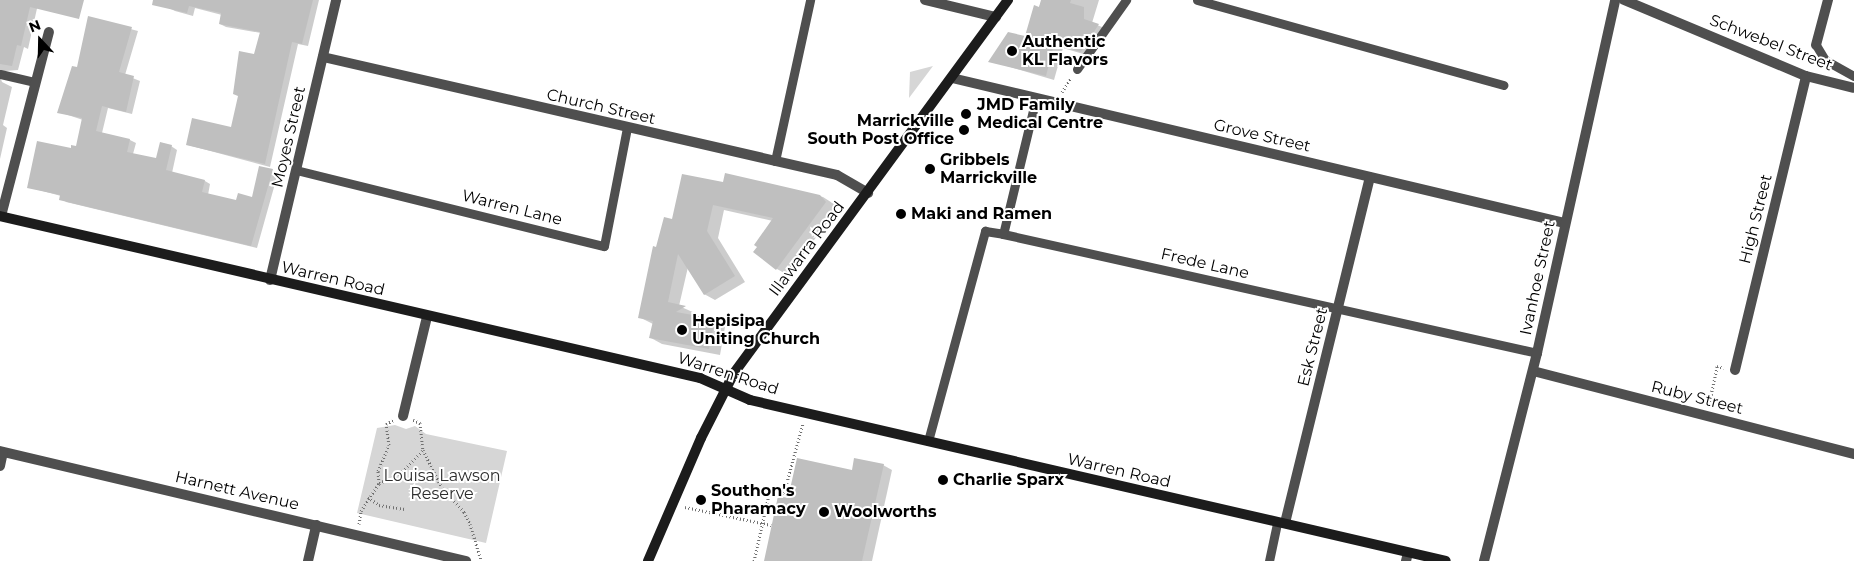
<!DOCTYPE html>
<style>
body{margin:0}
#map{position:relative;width:1854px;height:561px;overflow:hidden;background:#fff;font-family:Montserrat,sans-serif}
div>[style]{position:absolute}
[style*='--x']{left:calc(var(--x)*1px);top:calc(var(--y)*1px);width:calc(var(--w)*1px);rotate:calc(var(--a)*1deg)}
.green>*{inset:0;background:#d6d6d6}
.shadow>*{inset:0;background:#0003}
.building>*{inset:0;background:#bfbfbf}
.path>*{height:3px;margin-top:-1.5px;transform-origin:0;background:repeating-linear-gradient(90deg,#717171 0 1px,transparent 0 3.5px)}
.lane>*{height:9px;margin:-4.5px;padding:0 4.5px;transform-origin:4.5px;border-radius:4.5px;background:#4f4f4f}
.street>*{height:10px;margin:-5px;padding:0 5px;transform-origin:5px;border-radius:5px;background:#4f4f4f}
.secondary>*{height:10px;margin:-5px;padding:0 5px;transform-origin:5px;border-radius:5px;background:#1c1c1c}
.dots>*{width:14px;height:14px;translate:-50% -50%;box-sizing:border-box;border:2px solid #fff;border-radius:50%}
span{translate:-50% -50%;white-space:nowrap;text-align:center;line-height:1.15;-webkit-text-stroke:4px #fff;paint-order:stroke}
.poi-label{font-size:16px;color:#000;font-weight:700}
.left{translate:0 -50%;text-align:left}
.right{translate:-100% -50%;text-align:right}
.street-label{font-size:16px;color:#000}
.park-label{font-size:16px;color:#2d2d2d}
.north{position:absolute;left:15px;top:15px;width:50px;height:50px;-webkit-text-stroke:4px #fff;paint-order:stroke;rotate:339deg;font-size:14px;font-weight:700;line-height:20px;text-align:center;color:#000}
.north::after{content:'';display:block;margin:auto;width:18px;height:22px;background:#000;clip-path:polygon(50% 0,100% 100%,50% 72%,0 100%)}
</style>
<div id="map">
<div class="green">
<i style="clip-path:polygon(933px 66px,909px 98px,910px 72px)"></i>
<i style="clip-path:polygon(395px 425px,406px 429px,415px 426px,426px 434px,507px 451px,486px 543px,357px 513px,377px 428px)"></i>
</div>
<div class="shadow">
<i style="clip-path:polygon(0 0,30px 0,38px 4px,28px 49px,24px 47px,18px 70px,5px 71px,0 76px,2px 82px,12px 87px,3px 125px,7px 128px,0 159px)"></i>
<i style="clip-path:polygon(169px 0,319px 0,308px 46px,298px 44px,270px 167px,188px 145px,232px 128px,261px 33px,226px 27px,220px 24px,222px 15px,195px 8px,193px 16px,175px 11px,169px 8px)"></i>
<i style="clip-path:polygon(1042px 0,1099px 0,1092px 23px,1107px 29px,1090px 56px,1063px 48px,1054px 80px,990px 61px,1026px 38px)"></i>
<i style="clip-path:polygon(89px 18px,138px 31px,125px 75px,140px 81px,132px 114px,108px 108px,102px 133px,130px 140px,136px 143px,133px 154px,157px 159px,171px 146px,177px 150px,172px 173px,205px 181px,210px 184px,208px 195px,237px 202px,253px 198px,272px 170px,278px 173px,257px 248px,66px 202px,61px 196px,28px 187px,77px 147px,83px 120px,59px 112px,78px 69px)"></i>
<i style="clip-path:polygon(726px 174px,823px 197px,834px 204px,835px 212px,788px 275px,777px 269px,773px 221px,724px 210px,718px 238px,745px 282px,715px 300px,704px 294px,688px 267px,679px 306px,695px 313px,690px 316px,714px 320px,725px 327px,720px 355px,662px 344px,651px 338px,653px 324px,639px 317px,657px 248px,673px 221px,724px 184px)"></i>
<i style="clip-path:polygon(883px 465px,892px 470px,872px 561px,765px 561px,789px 499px,853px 471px)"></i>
</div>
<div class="building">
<i style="clip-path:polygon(0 0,84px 0,79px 19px,30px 7px,21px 46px,17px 45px,12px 66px,0 64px)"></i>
<i style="clip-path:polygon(153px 0,313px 0,302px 44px,292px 42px,265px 164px,186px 145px,192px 118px,231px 127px,238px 96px,233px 94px,239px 51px,254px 54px,260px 32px,219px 24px,221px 13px,189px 6px,187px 13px,152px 5px)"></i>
<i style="clip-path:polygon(1041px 0,1071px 0,1070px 3px,1084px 7px,1084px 19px,1099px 24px,1081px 52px,1054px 44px,1046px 76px,988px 62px,1008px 32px,1025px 36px,1034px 5px,1039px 7px)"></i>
<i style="clip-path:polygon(88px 16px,132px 27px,119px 72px,134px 76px,126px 112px,102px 106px,96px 131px,130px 139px,127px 152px,156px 158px,160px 142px,172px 145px,166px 170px,205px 180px,202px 192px,236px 200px,238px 193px,252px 197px,259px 166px,273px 169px,251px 246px,59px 200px,60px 195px,27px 188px,37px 141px,71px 148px,71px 145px,76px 146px,82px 118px,57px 113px,72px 66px,77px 67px)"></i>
<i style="clip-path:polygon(725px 173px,820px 195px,826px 202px,776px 270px,753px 252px,757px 247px,754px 245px,773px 218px,713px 205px,707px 231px,735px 276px,704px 295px,678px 254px,668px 302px,686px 306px,676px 312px,715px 319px,709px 349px,649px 338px,653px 321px,638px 318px,653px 246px,656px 247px,664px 217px,672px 219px,682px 174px,723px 182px)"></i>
<i style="clip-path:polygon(797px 458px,852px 470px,854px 458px,884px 464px,862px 561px,764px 561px,778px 496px,788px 498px)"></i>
</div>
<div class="path">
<i style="--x:1062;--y:92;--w:17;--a:-57"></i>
<i style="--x:1709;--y:405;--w:40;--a:-78"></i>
<i style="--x:1717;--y:366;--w:7;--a:16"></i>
<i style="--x:413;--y:420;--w:8;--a:23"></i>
<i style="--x:420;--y:423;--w:27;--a:84"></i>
<i style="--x:423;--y:450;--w:42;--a:63.4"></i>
<i style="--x:442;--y:488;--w:33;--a:47"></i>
<i style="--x:464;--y:512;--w:13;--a:63"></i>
<i style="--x:470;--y:524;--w:39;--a:73"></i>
<i style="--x:379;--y:483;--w:23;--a:-23"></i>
<i style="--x:400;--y:474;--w:33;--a:-46"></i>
<i style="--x:368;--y:497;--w:14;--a:36"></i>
<i style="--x:379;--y:505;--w:26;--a:9"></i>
<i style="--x:685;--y:507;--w:88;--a:11.8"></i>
<i style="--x:359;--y:524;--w:13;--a:-81"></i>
<i style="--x:361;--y:511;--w:33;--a:-57"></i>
<i style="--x:379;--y:483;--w:12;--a:-95"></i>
<i style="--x:378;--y:471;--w:28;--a:-67"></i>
<i style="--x:389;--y:445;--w:21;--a:-98"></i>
<i style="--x:386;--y:424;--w:9;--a:-27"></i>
<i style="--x:754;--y:561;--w:73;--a:-77.3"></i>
<i style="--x:770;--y:490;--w:14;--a:12"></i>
<i style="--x:784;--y:493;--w:73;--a:-74.8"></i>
</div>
<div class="lane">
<i style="--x:1197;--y:0;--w:318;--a:15.5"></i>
<i style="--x:1816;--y:45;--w:17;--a:59"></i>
<i style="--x:1825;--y:60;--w:33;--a:29"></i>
<i style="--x:1077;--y:69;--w:85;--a:-54.6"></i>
<i style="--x:0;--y:74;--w:36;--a:13"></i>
<i style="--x:1036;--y:98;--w:140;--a:103.6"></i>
<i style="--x:1003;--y:234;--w:547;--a:12.56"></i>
<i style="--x:775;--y:161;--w:165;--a:-77.7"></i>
<i style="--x:296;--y:170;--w:317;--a:13.9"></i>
<i style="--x:604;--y:246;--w:120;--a:-79"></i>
<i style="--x:928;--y:441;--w:218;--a:-74.8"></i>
<i style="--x:985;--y:231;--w:18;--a:9"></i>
<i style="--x:1269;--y:561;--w:40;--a:-78"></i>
</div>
<div class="street">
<i style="--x:925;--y:0;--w:73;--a:13.5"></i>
<i style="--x:1624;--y:0;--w:197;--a:22.7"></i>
<i style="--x:1806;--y:76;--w:49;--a:14"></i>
<i style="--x:1816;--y:45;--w:47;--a:-75.1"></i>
<i style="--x:323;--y:57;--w:527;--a:12.93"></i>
<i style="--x:837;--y:175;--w:36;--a:30"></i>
<i style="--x:952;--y:78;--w:630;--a:13.31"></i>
<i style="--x:1;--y:216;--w:190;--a:-75.4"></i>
<i style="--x:270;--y:280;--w:288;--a:-76.7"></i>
<i style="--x:1735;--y:370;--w:302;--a:-76.4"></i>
<i style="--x:1533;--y:371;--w:332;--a:14.5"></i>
<i style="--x:403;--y:416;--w:102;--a:-76.4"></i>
<i style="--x:0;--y:451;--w:479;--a:13.3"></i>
<i style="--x:0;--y:466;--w:14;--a:-78"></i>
<i style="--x:1285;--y:523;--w:356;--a:-76.2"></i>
<i style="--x:308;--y:561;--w:37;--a:-77"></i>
<i style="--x:1406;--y:561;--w:8;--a:-76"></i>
<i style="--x:1484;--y:561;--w:215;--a:-75.7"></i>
<i style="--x:1537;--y:353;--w:362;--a:-77.5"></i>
</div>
<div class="secondary">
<i style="--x:0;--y:216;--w:719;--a:13.03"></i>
<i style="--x:700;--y:378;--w:55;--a:23.7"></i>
<i style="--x:750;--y:400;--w:714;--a:13.02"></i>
<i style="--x:648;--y:561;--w:134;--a:-66.7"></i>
<i style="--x:701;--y:438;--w:73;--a:-63.1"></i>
<i style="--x:734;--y:373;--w:463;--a:-53.7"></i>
</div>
<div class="dots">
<i style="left:1012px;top:51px;background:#000"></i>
<i style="left:966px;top:114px;background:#000"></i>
<i style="left:964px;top:130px;background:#000"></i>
<i style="left:930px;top:169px;background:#000"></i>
<i style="left:901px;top:214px;background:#000"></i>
<i style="left:682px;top:330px;background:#000"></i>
<i style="left:943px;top:480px;background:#000"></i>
<i style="left:701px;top:500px;background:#000"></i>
<i style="left:824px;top:512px;background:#000"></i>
</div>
<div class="poi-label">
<span class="left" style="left:1022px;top:51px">Authentic<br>KL Flavors</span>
<span class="left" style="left:977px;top:114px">JMD Family<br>Medical Centre</span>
<span class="right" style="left:954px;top:130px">Marrickville<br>South Post Office</span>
<span class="left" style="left:940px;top:169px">Gribbels<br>Marrickville</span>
<span class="left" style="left:911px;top:214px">Maki and Ramen</span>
<span class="left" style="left:692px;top:330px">Hepisipa<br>Uniting Church</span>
<span class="left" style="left:953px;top:480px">Charlie Sparx</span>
<span class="left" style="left:711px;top:500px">Southon's<br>Pharamacy</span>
<span class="left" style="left:834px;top:512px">Woolworths</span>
</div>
<div class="street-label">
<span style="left:1771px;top:43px;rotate:21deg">Schwebel Street</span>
<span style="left:601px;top:107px;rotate:13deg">Church Street</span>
<span style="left:1262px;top:136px;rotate:13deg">Grove Street</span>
<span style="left:289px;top:137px;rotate:-77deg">Moyes Street</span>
<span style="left:512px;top:208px;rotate:14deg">Warren Lane</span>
<span style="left:1756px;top:219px;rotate:-76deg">High Street</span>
<span style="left:807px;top:249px;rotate:-53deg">Illawarra Road</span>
<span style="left:1205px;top:264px;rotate:13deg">Frede Lane</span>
<span style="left:1538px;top:278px;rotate:-78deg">Ivanhoe Street</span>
<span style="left:333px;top:279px;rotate:13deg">Warren Road</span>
<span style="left:1313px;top:347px;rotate:-76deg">Esk Street</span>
<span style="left:728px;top:374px;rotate:18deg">Warren Road</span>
<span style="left:1697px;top:398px;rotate:14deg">Ruby Street</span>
<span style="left:1119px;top:471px;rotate:13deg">Warren Road</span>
<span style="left:237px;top:491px;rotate:13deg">Harnett Avenue</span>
</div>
<div class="park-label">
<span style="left:442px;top:485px">Louisa Lawson<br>Reserve</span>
</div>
<div class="north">N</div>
</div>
